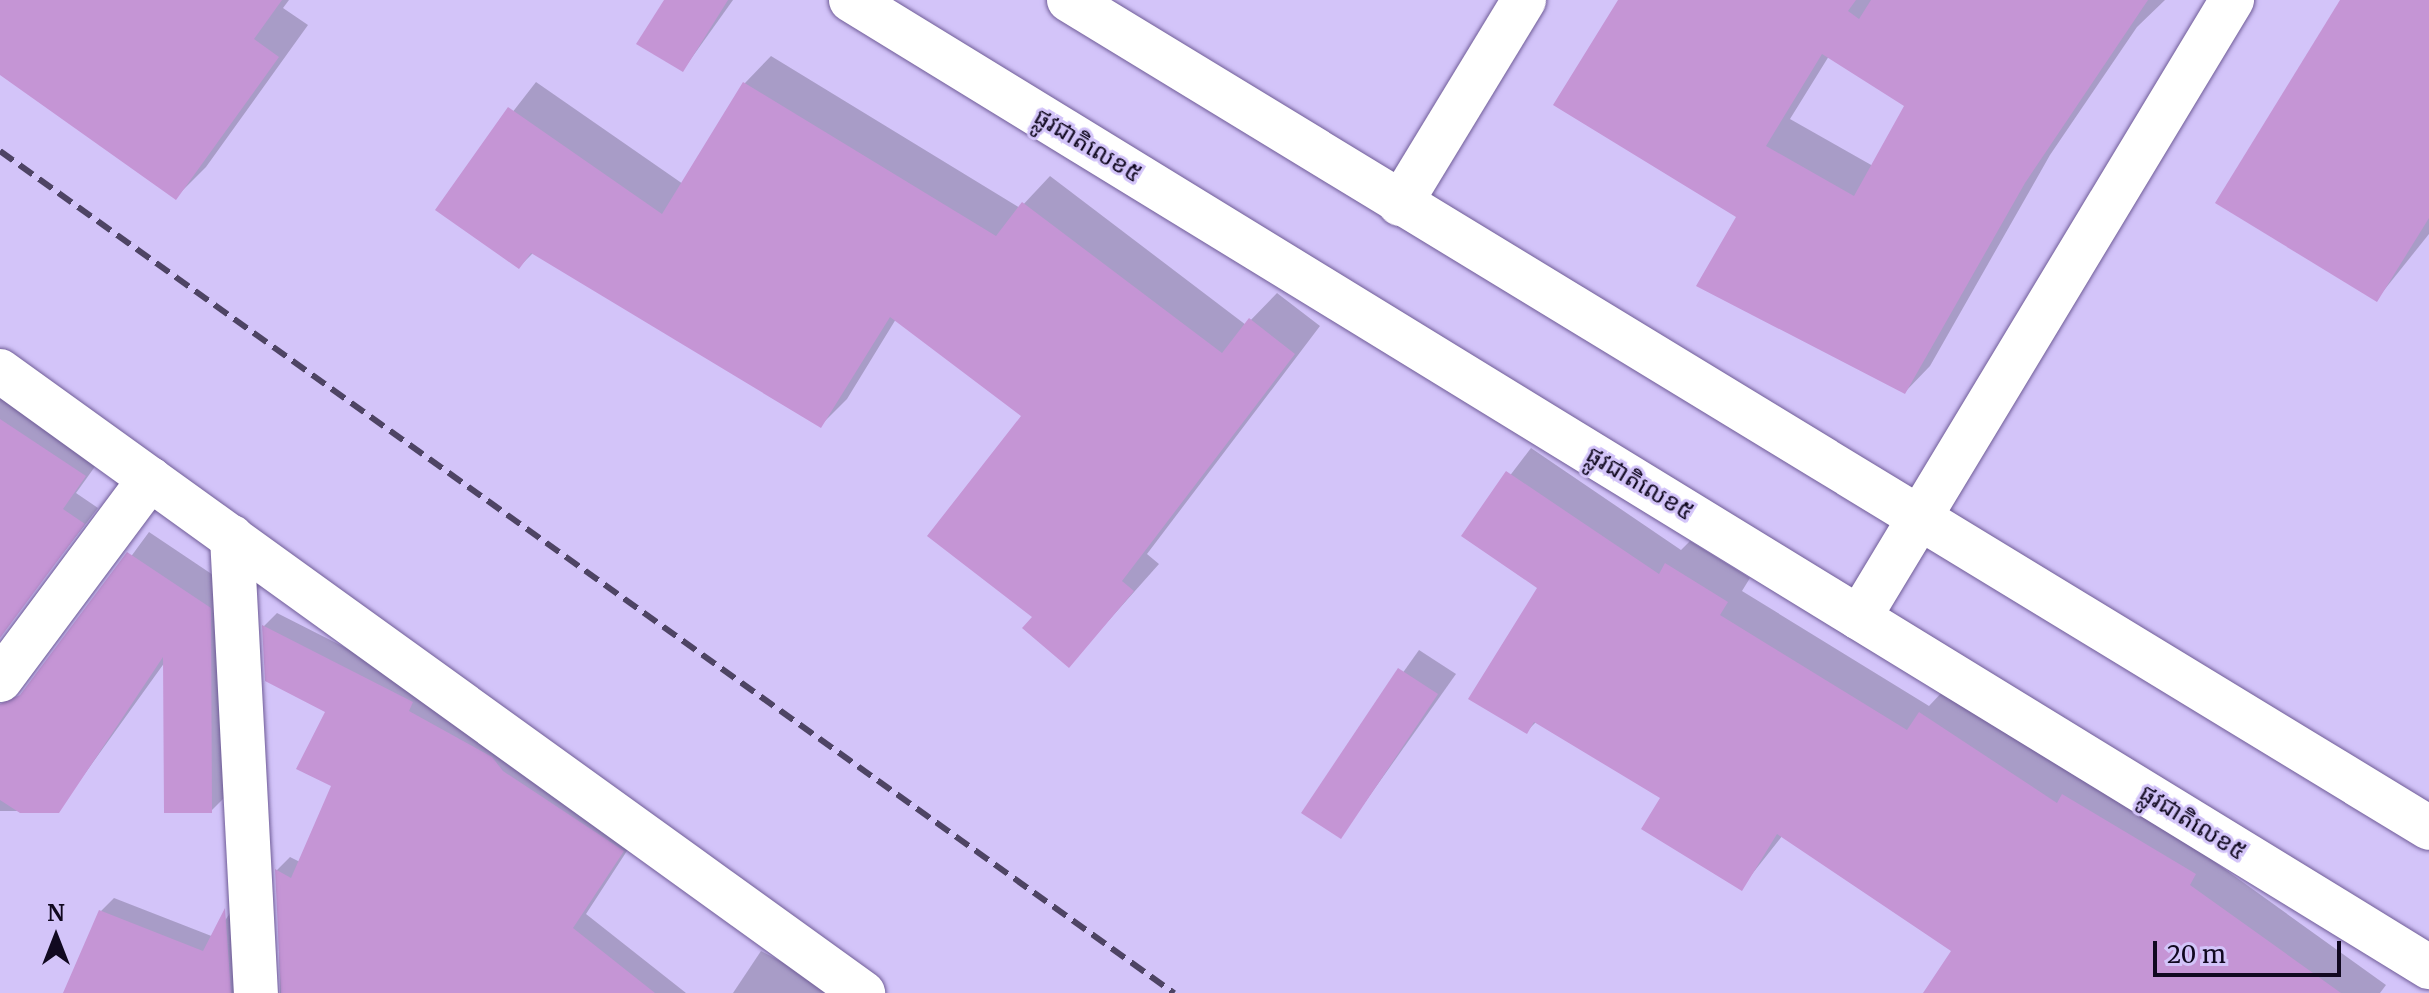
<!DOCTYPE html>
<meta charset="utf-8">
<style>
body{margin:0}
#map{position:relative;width:2429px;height:993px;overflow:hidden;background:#d3c4f9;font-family:Merriweather,"Noto Sans Khmer",serif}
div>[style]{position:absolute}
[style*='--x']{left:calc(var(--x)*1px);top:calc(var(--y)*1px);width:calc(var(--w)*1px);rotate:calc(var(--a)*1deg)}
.shadow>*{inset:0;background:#0003}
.building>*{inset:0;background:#c595d5}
.roads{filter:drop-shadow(0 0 2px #6f5c97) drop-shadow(0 0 2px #6f5c97)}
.minor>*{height:44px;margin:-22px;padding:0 22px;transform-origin:22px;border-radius:22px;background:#fff}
.highway>*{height:44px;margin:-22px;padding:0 22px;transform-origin:22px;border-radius:22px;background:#fff}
.rail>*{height:6px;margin-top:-3px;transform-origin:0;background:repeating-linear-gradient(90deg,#4e4464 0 16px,transparent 0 24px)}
span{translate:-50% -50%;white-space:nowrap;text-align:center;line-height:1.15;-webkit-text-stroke:6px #d3c4f9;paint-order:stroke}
.street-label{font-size:24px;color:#110920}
.north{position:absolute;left:16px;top:897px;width:80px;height:80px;-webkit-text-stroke:6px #d3c4f9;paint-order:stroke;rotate:0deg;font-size:22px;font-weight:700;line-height:32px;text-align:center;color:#110920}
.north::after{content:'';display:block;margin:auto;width:28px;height:36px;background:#110920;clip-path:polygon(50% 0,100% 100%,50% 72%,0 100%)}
.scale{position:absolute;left:2153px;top:941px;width:188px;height:36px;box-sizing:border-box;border:4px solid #110920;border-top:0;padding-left:10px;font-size:24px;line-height:28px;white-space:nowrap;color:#110920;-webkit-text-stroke:6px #d3c4f9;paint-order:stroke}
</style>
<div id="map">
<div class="shadow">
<i style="clip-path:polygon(0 0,289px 0,283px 8px,308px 25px,206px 167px,175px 198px,0 72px)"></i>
<i style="clip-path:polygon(666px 0,733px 0,683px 70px)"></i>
<i style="clip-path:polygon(evenodd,1620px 0,2165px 0,2137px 27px,2050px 155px,1930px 366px,1905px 392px,1699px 285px,1738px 217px,1620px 0,1829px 56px,1907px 106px,1873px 166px,1790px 119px,1829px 56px)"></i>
<i style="clip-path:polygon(2343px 0,2429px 0,2429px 234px,2377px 299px)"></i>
<i style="clip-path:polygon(771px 56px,1020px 208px,1050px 176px,1246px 325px,1277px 293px,1320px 326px,1147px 554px,1159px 564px,1069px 665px,1024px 416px,896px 319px,847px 399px,821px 425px,534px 252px,519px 267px,437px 209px,536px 82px,683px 184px,745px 83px)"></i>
<i style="clip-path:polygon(0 395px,99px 461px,76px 493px,98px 508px,14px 616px,0 609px)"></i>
<i style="clip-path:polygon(1531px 448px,1681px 550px,1690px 541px,1750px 578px,1742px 591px,1929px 706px,1944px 690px,2080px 779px,2087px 772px,2219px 850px,2212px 860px,2386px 985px,2380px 993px,1925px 993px,1954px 951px,1783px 835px,1741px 888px,1663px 797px,1537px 721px,1526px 732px,1540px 587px,1464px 536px)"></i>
<i style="clip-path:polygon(149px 532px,231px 587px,232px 790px,211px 811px,165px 662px,58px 811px,0 811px,0 714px,11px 720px)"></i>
<i style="clip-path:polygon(277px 613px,425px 688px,636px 837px,586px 914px,686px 993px,280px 993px,277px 870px,290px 857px,300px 862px,333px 786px,327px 711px,267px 680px,264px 626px)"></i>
<i style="clip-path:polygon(1419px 650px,1456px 674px,1341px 836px,1304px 812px)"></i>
<i style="clip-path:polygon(114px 898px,214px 937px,240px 898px,249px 993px,65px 993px,100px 912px)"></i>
<i style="clip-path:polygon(761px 951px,841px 993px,733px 993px)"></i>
</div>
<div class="building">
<i style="clip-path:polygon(0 0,282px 0,254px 39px,279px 57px,176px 200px,0 75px)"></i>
<i style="clip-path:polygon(664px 0,728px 0,683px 72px,636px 44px)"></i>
<i style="clip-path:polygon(evenodd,1618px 0,1856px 0,1848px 11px,1859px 19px,1871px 0,2148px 0,2025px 183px,1905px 394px,1696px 286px,1736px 217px,1553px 105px,1618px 0,1822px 54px,1904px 106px,1854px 196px,1766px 146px,1822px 54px)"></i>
<i style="clip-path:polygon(2340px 0,2429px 0,2429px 218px,2377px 302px,2215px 203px)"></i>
<i style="clip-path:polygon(743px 82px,996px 236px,1022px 202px,1222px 353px,1249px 318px,1295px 354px,1122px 581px,1134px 591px,1069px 668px,1022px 628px,1032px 617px,927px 536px,1021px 416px,890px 317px,821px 428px,531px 253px,519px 269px,435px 210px,508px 107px,662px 214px)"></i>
<i style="clip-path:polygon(0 419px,86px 476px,63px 509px,85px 524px,0 638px)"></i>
<i style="clip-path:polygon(1506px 471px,1659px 574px,1665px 563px,1728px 602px,1720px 615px,1907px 730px,1919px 712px,2057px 803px,2062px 794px,2196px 874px,2190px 885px,2341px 993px,1923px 993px,1951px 951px,1777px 834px,1742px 891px,1641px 829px,1660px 798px,1534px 722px,1527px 734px,1468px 699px,1537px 588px,1461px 536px)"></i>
<i style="clip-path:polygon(127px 552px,211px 608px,212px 813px,164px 813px,163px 657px,59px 813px,20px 813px,0 800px,0 704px,20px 695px)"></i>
<i style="clip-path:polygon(262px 625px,413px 702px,409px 711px,492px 757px,503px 771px,624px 851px,573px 928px,655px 993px,281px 993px,275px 869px,291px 878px,331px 786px,296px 769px,325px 712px,265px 681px)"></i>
<i style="clip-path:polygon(1398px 668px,1438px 694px,1341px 839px,1301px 813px)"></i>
<i style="clip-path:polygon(225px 908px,231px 993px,63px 993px,99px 910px,203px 951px)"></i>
</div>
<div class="roads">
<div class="minor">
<i style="--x:1400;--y:204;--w:239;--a:-58.7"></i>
<i style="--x:0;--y:371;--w:1064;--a:35.78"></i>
<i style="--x:232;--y:537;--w:457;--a:87"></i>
<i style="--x:1859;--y:618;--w:722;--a:-58.89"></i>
<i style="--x:0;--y:680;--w:251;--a:-53.3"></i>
</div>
<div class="highway">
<i style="--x:851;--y:0;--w:1851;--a:31.5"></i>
<i style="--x:1069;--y:0;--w:1592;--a:31.33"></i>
</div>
</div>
<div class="rail">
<i style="--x:0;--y:151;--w:1445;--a:35.65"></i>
</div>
<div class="street-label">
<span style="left:1088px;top:145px;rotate:31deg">ផ្លូវជាតិលេខ៥</span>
<span style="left:1640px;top:483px;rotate:31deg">ផ្លូវជាតិលេខ៥</span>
<span style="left:2193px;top:822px;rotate:32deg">ផ្លូវជាតិលេខ៥</span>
</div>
<div class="north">N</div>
<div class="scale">20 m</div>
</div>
